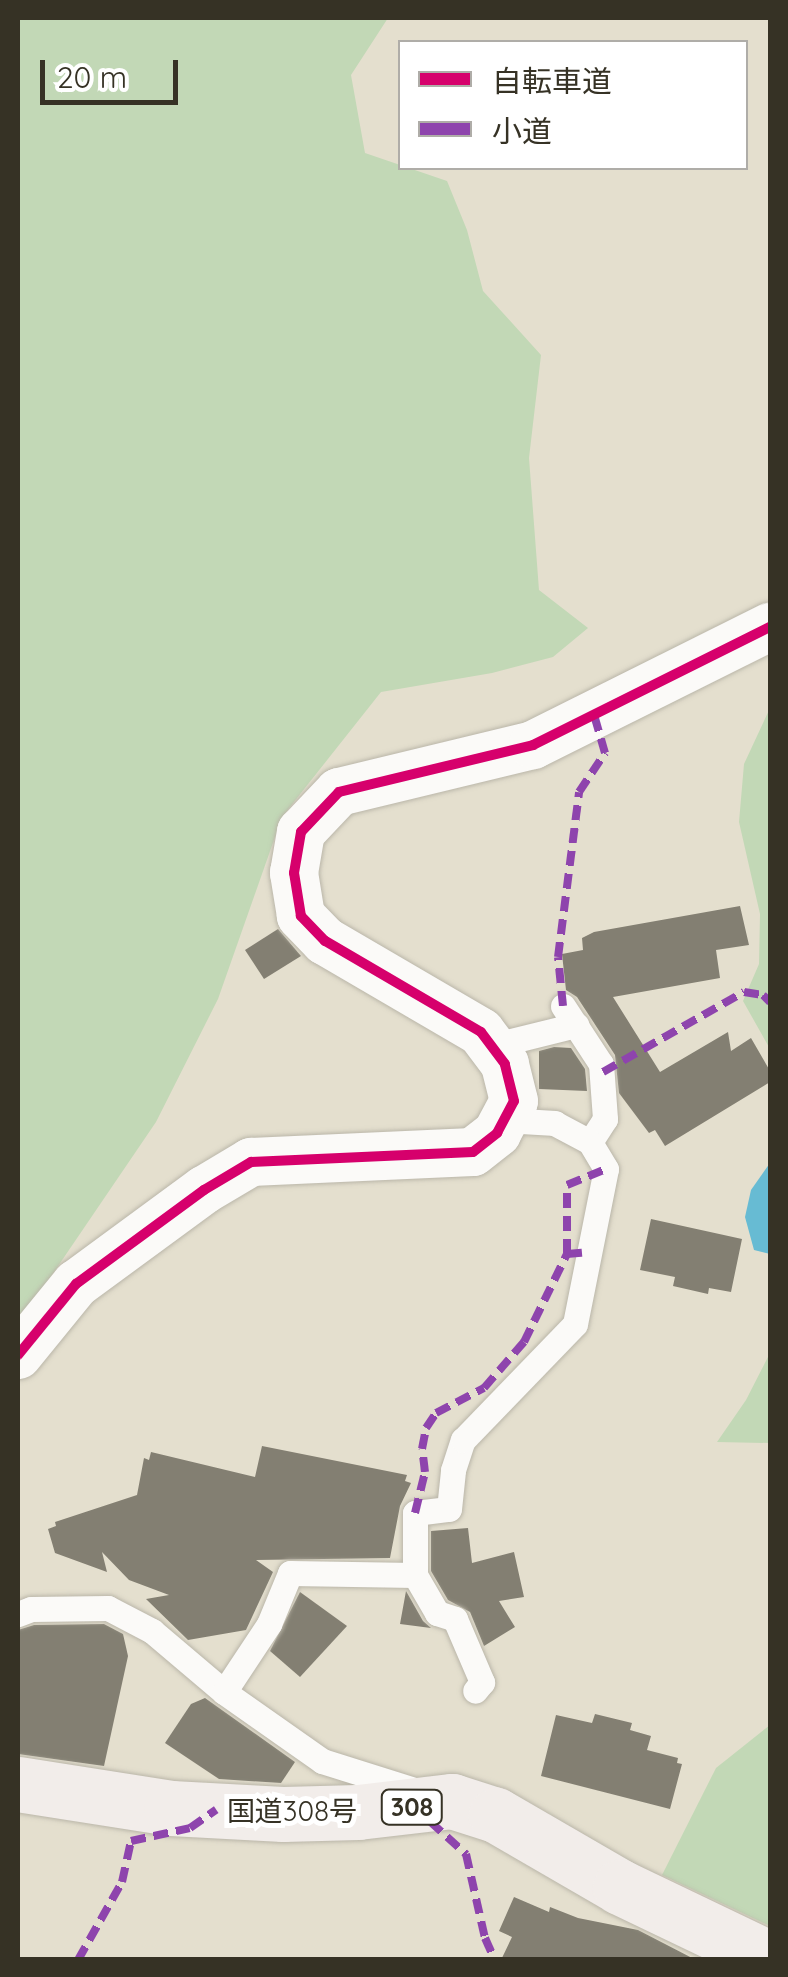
<!DOCTYPE html>
<meta charset="utf-8">
<style>
body{margin:0}
#map{position:relative;width:788px;height:1977px;overflow:hidden;background:#e4dfce;font-family:Quicksand,"Noto Sans JP",sans-serif}
div>[style]{position:absolute}
[style*='--x']{left:calc(var(--x)*1px);top:calc(var(--y)*1px);width:calc(var(--w)*1px);rotate:calc(var(--a)*1deg)}
.green>*{inset:0;background:#c2d8b6}
.water>*{inset:0;background:#67bbd3}
.building>*{inset:0;background:#837f72}
.roads{filter:drop-shadow(0 0 2px #bab6a9) drop-shadow(0 0 2px #bab6a9)}
.service>*{height:25px;margin:-12.5px;padding:0 12.5px;transform-origin:12.5px;border-radius:12.5px;background:#fbfaf8}
.minor>*{height:48px;margin:-24px;padding:0 24px;transform-origin:24px;border-radius:24px;background:#fbfaf8}
.trunk>*{height:55px;margin:-27.5px;padding:0 27.5px;transform-origin:27.5px;border-radius:27.5px;background:#f2edea}
.quiet>*{height:8px;margin-top:-4px;transform-origin:0;background:repeating-linear-gradient(90deg,#8e44ad 0 15px,transparent 0 23px)}
.cycleway>*{height:10px;margin:-5px;padding:0 5px;transform-origin:5px;border-radius:5px;background:#d6006c}
span{translate:-50% -50%;white-space:nowrap;text-align:center;line-height:1.15;-webkit-text-stroke:10px #fff;paint-order:stroke}
.shield-label span{padding:2px 8px;background:#fff;border:2px solid;border-radius:8px;-webkit-text-stroke-width:0}
.shield-label{font-size:25px;color:#363225;font-weight:700}
.street-label{font-size:28px;color:#363225}
.frame{position:absolute;inset:0;border:20px solid #363225;pointer-events:none}
.legend{position:absolute;left:398px;top:40px;width:350px;height:130px;box-sizing:border-box;background:#fff;border:2px solid #afada8;margin:0;padding:12px 18px;list-style:none;font-size:30px;color:#363225}
.legend li{display:flex;align-items:center;gap:20px;height:50px}
.legend b{width:50px;border:2px solid #afada8}
.scale{position:absolute;left:40px;top:60px;width:138px;height:45px;box-sizing:border-box;border:5px solid #363225;border-top:0;padding-left:12px;font-size:30px;line-height:35px;white-space:nowrap;color:#363225;-webkit-text-stroke:8px #fff;paint-order:stroke}
</style>
<div id="map">
<div class="green">
<i style="clip-path:polygon(18px 18px,388px 18px,351px 75px,365px 153px,447px 181px,467px 230px,483px 291px,541px 355px,529px 458px,539px 590px,588px 628px,553px 657px,492px 673px,381px 692px,282px 817px,218px 999px,156px 1122px,18px 1325px)"></i>
<i style="clip-path:polygon(770px 708px,770px 1049px,743px 1001px,759px 964px,760px 914px,739px 822px,744px 764px)"></i>
<i style="clip-path:polygon(770px 1353px,770px 1443px,717px 1442px,746px 1400px)"></i>
<i style="clip-path:polygon(770px 1725px,770px 1926px,662px 1875px,716px 1768px)"></i>
</div>
<div class="water">
<i style="clip-path:polygon(770px 1163px,770px 1254px,754px 1250px,745px 1217px,751px 1190px)"></i>
</div>
<div class="building">
<i style="clip-path:polygon(740px 906px,749px 945px,716px 950px,720px 978px,613px 997px,660px 1072px,728px 1032px,731px 1051px,751px 1038px,770px 1071px,770px 1082px,665px 1146px,655px 1130px,649px 1133px,619px 1093px,615px 1055px,577px 997px,566px 990px,562px 954px,583px 950px,582px 938px,594px 932px)"></i>
<i style="clip-path:polygon(278px 929px,301px 956px,264px 979px,245px 950px)"></i>
<i style="clip-path:polygon(554px 1047px,571px 1048px,585px 1069px,587px 1091px,539px 1089px,539px 1051px)"></i>
<i style="clip-path:polygon(651px 1219px,742px 1239px,731px 1292px,709px 1288px,708px 1294px,673px 1286px,675px 1277px,640px 1270px)"></i>
<i style="clip-path:polygon(262px 1446px,407px 1475px,405px 1481px,411px 1483px,400px 1506px,390px 1558px,256px 1560px,273px 1572px,246px 1630px,188px 1640px,146px 1599px,169px 1595px,129px 1580px,102px 1552px,107px 1572px,55px 1553px,48px 1529px,56px 1526px,55px 1522px,137px 1495px,144px 1458px,149px 1460px,151px 1452px,255px 1477px)"></i>
<i style="clip-path:polygon(468px 1528px,472px 1563px,514px 1552px,524px 1597px,499px 1601px,515px 1627px,484px 1646px,470px 1612px,448px 1600px,431px 1571px,431px 1531px)"></i>
<i style="clip-path:polygon(406px 1591px,423px 1621px,431px 1628px,400px 1624px)"></i>
<i style="clip-path:polygon(300px 1592px,347px 1626px,300px 1677px,270px 1651px)"></i>
<i style="clip-path:polygon(104px 1624px,123px 1634px,128px 1656px,104px 1766px,18px 1754px,18px 1630px,34px 1625px)"></i>
<i style="clip-path:polygon(205px 1698px,295px 1762px,281px 1783px,219px 1779px,165px 1743px,191px 1704px)"></i>
<i style="clip-path:polygon(595px 1714px,632px 1723px,630px 1730px,651px 1736px,647px 1750px,678px 1758px,677px 1763px,682px 1764px,670px 1809px,541px 1776px,556px 1715px,592px 1723px)"></i>
<i style="clip-path:polygon(514px 1897px,549px 1912px,550px 1907px,578px 1918px,638px 1930px,696px 1960px,501px 1960px,512px 1937px,499px 1931px)"></i>
</div>
<div class="roads">
<div class="service">
<i style="--x:563;--y:1006;--w:69;--a:56.8"></i>
<i style="--x:601;--y:1064;--w:55;--a:85.8"></i>
<i style="--x:605;--y:1119;--w:27;--a:123"></i>
<i style="--x:491;--y:1046;--w:88;--a:-13.9"></i>
<i style="--x:415;--y:1575;--w:44;--a:59.9"></i>
<i style="--x:437;--y:1613;--w:19;--a:18"></i>
<i style="--x:455;--y:1619;--w:69;--a:66.8"></i>
<i style="--x:482;--y:1682;--w:11;--a:128"></i>
<i style="--x:18;--y:1614;--w:14;--a:-21"></i>
<i style="--x:31;--y:1609;--w:77;--a:-0.7"></i>
<i style="--x:108;--y:1608;--w:50;--a:27.6"></i>
<i style="--x:152;--y:1631;--w:94;--a:40.3"></i>
<i style="--x:224;--y:1692;--w:120;--a:35.1"></i>
<i style="--x:322;--y:1761;--w:104;--a:17.4"></i>
<i style="--x:224;--y:1692;--w:82;--a:-56.5"></i>
<i style="--x:269;--y:1624;--w:55;--a:-67.6"></i>
<i style="--x:290;--y:1573;--w:125;--a:0.9"></i>
<i style="--x:415;--y:1575;--w:62;--a:-90"></i>
<i style="--x:415;--y:1513;--w:34;--a:-7"></i>
<i style="--x:449;--y:1509;--w:39;--a:-84"></i>
<i style="--x:453;--y:1470;--w:32;--a:-72"></i>
<i style="--x:463;--y:1440;--w:161;--a:-46"></i>
<i style="--x:575;--y:1324;--w:158;--a:-78.7"></i>
<i style="--x:606;--y:1169;--w:31;--a:-121"></i>
<i style="--x:590;--y:1142;--w:40;--a:-152"></i>
<i style="--x:555;--y:1123;--w:51;--a:-176.6"></i>
</div>
<div class="minor">
<i style="--x:18;--y:1355;--w:92;--a:-50.8"></i>
<i style="--x:76;--y:1284;--w:159;--a:-36.3"></i>
<i style="--x:204;--y:1190;--w:55;--a:-30.8"></i>
<i style="--x:251;--y:1162;--w:222;--a:-2.6"></i>
<i style="--x:473;--y:1152;--w:31;--a:-38"></i>
<i style="--x:497;--y:1133;--w:36;--a:-62"></i>
<i style="--x:514;--y:1101;--w:38;--a:-104"></i>
<i style="--x:505;--y:1064;--w:40;--a:-127"></i>
<i style="--x:481;--y:1032;--w:181;--a:-149.7"></i>
<i style="--x:325;--y:941;--w:35;--a:-134"></i>
<i style="--x:301;--y:916;--w:44;--a:-99.2"></i>
<i style="--x:294;--y:873;--w:42;--a:-80.3"></i>
<i style="--x:301;--y:832;--w:55;--a:-46.5"></i>
<i style="--x:339;--y:792;--w:200;--a:-13.6"></i>
<i style="--x:533;--y:745;--w:265;--a:-26.5"></i>
</div>
<div class="trunk">
<i style="--x:18;--y:1784;--w:155;--a:8.9"></i>
<i style="--x:171;--y:1808;--w:112;--a:3.1"></i>
<i style="--x:283;--y:1814;--w:75;--a:-1.5"></i>
<i style="--x:358;--y:1812;--w:95;--a:-6.7"></i>
<i style="--x:452;--y:1801;--w:46;--a:17.7"></i>
<i style="--x:496;--y:1815;--w:143;--a:30.1"></i>
<i style="--x:620;--y:1887;--w:166;--a:25.6"></i>
</div>
</div>
<div class="quiet">
<i style="--x:563;--y:1006;--w:49;--a:-95.8"></i>
<i style="--x:558;--y:957;--w:166;--a:-82.7"></i>
<i style="--x:579;--y:792;--w:47;--a:-56.3"></i>
<i style="--x:605;--y:753;--w:40;--a:-106"></i>
<i style="--x:603;--y:1072;--w:162;--a:-29.6"></i>
<i style="--x:744;--y:992;--w:19;--a:9"></i>
<i style="--x:763;--y:995;--w:10;--a:45"></i>
<i style="--x:567;--y:1254;--w:23;--a:-5"></i>
<i style="--x:415;--y:1513;--w:42;--a:-76.3"></i>
<i style="--x:425;--y:1472;--w:23;--a:-97"></i>
<i style="--x:422;--y:1449;--w:21;--a:-79"></i>
<i style="--x:426;--y:1428;--w:18;--a:-56"></i>
<i style="--x:436;--y:1413;--w:54;--a:-27.5"></i>
<i style="--x:484;--y:1388;--w:61;--a:-49"></i>
<i style="--x:524;--y:1342;--w:98;--a:-64"></i>
<i style="--x:567;--y:1254;--w:69;--a:-90"></i>
<i style="--x:567;--y:1185;--w:42;--a:-22.3"></i>
<i style="--x:413;--y:1806;--w:72;--a:42.2"></i>
<i style="--x:466;--y:1854;--w:86;--a:77.3"></i>
<i style="--x:485;--y:1938;--w:24;--a:66"></i>
<i style="--x:78;--y:1960;--w:90;--a:-60.6"></i>
<i style="--x:122;--y:1882;--w:42;--a:-77.6"></i>
<i style="--x:131;--y:1841;--w:60;--a:-12.4"></i>
<i style="--x:190;--y:1828;--w:32;--a:-35"></i>
</div>
<div class="cycleway">
<i style="--x:18;--y:1355;--w:92;--a:-50.8"></i>
<i style="--x:76;--y:1284;--w:159;--a:-36.3"></i>
<i style="--x:204;--y:1190;--w:55;--a:-30.8"></i>
<i style="--x:251;--y:1162;--w:222;--a:-2.6"></i>
<i style="--x:473;--y:1152;--w:31;--a:-38"></i>
<i style="--x:497;--y:1133;--w:36;--a:-62"></i>
<i style="--x:514;--y:1101;--w:38;--a:-104"></i>
<i style="--x:505;--y:1064;--w:40;--a:-127"></i>
<i style="--x:481;--y:1032;--w:181;--a:-149.7"></i>
<i style="--x:325;--y:941;--w:35;--a:-134"></i>
<i style="--x:301;--y:916;--w:44;--a:-99.2"></i>
<i style="--x:294;--y:873;--w:42;--a:-80.3"></i>
<i style="--x:301;--y:832;--w:55;--a:-46.5"></i>
<i style="--x:339;--y:792;--w:200;--a:-13.6"></i>
<i style="--x:533;--y:745;--w:265;--a:-26.5"></i>
</div>
<div class="shield-label">
<span style="left:412px;top:1807px">308</span>
</div>
<div class="street-label">
<span style="left:292px;top:1811px">国道308号</span>
</div>
<div class="frame"></div>
<ul class="legend">
<li><b style="height:12px;background:#d6006c"></b>自転車道</li>
<li><b style="height:12px;background:#8e44ad"></b>小道</li>
</ul>
<div class="scale">20 m</div>
</div>
